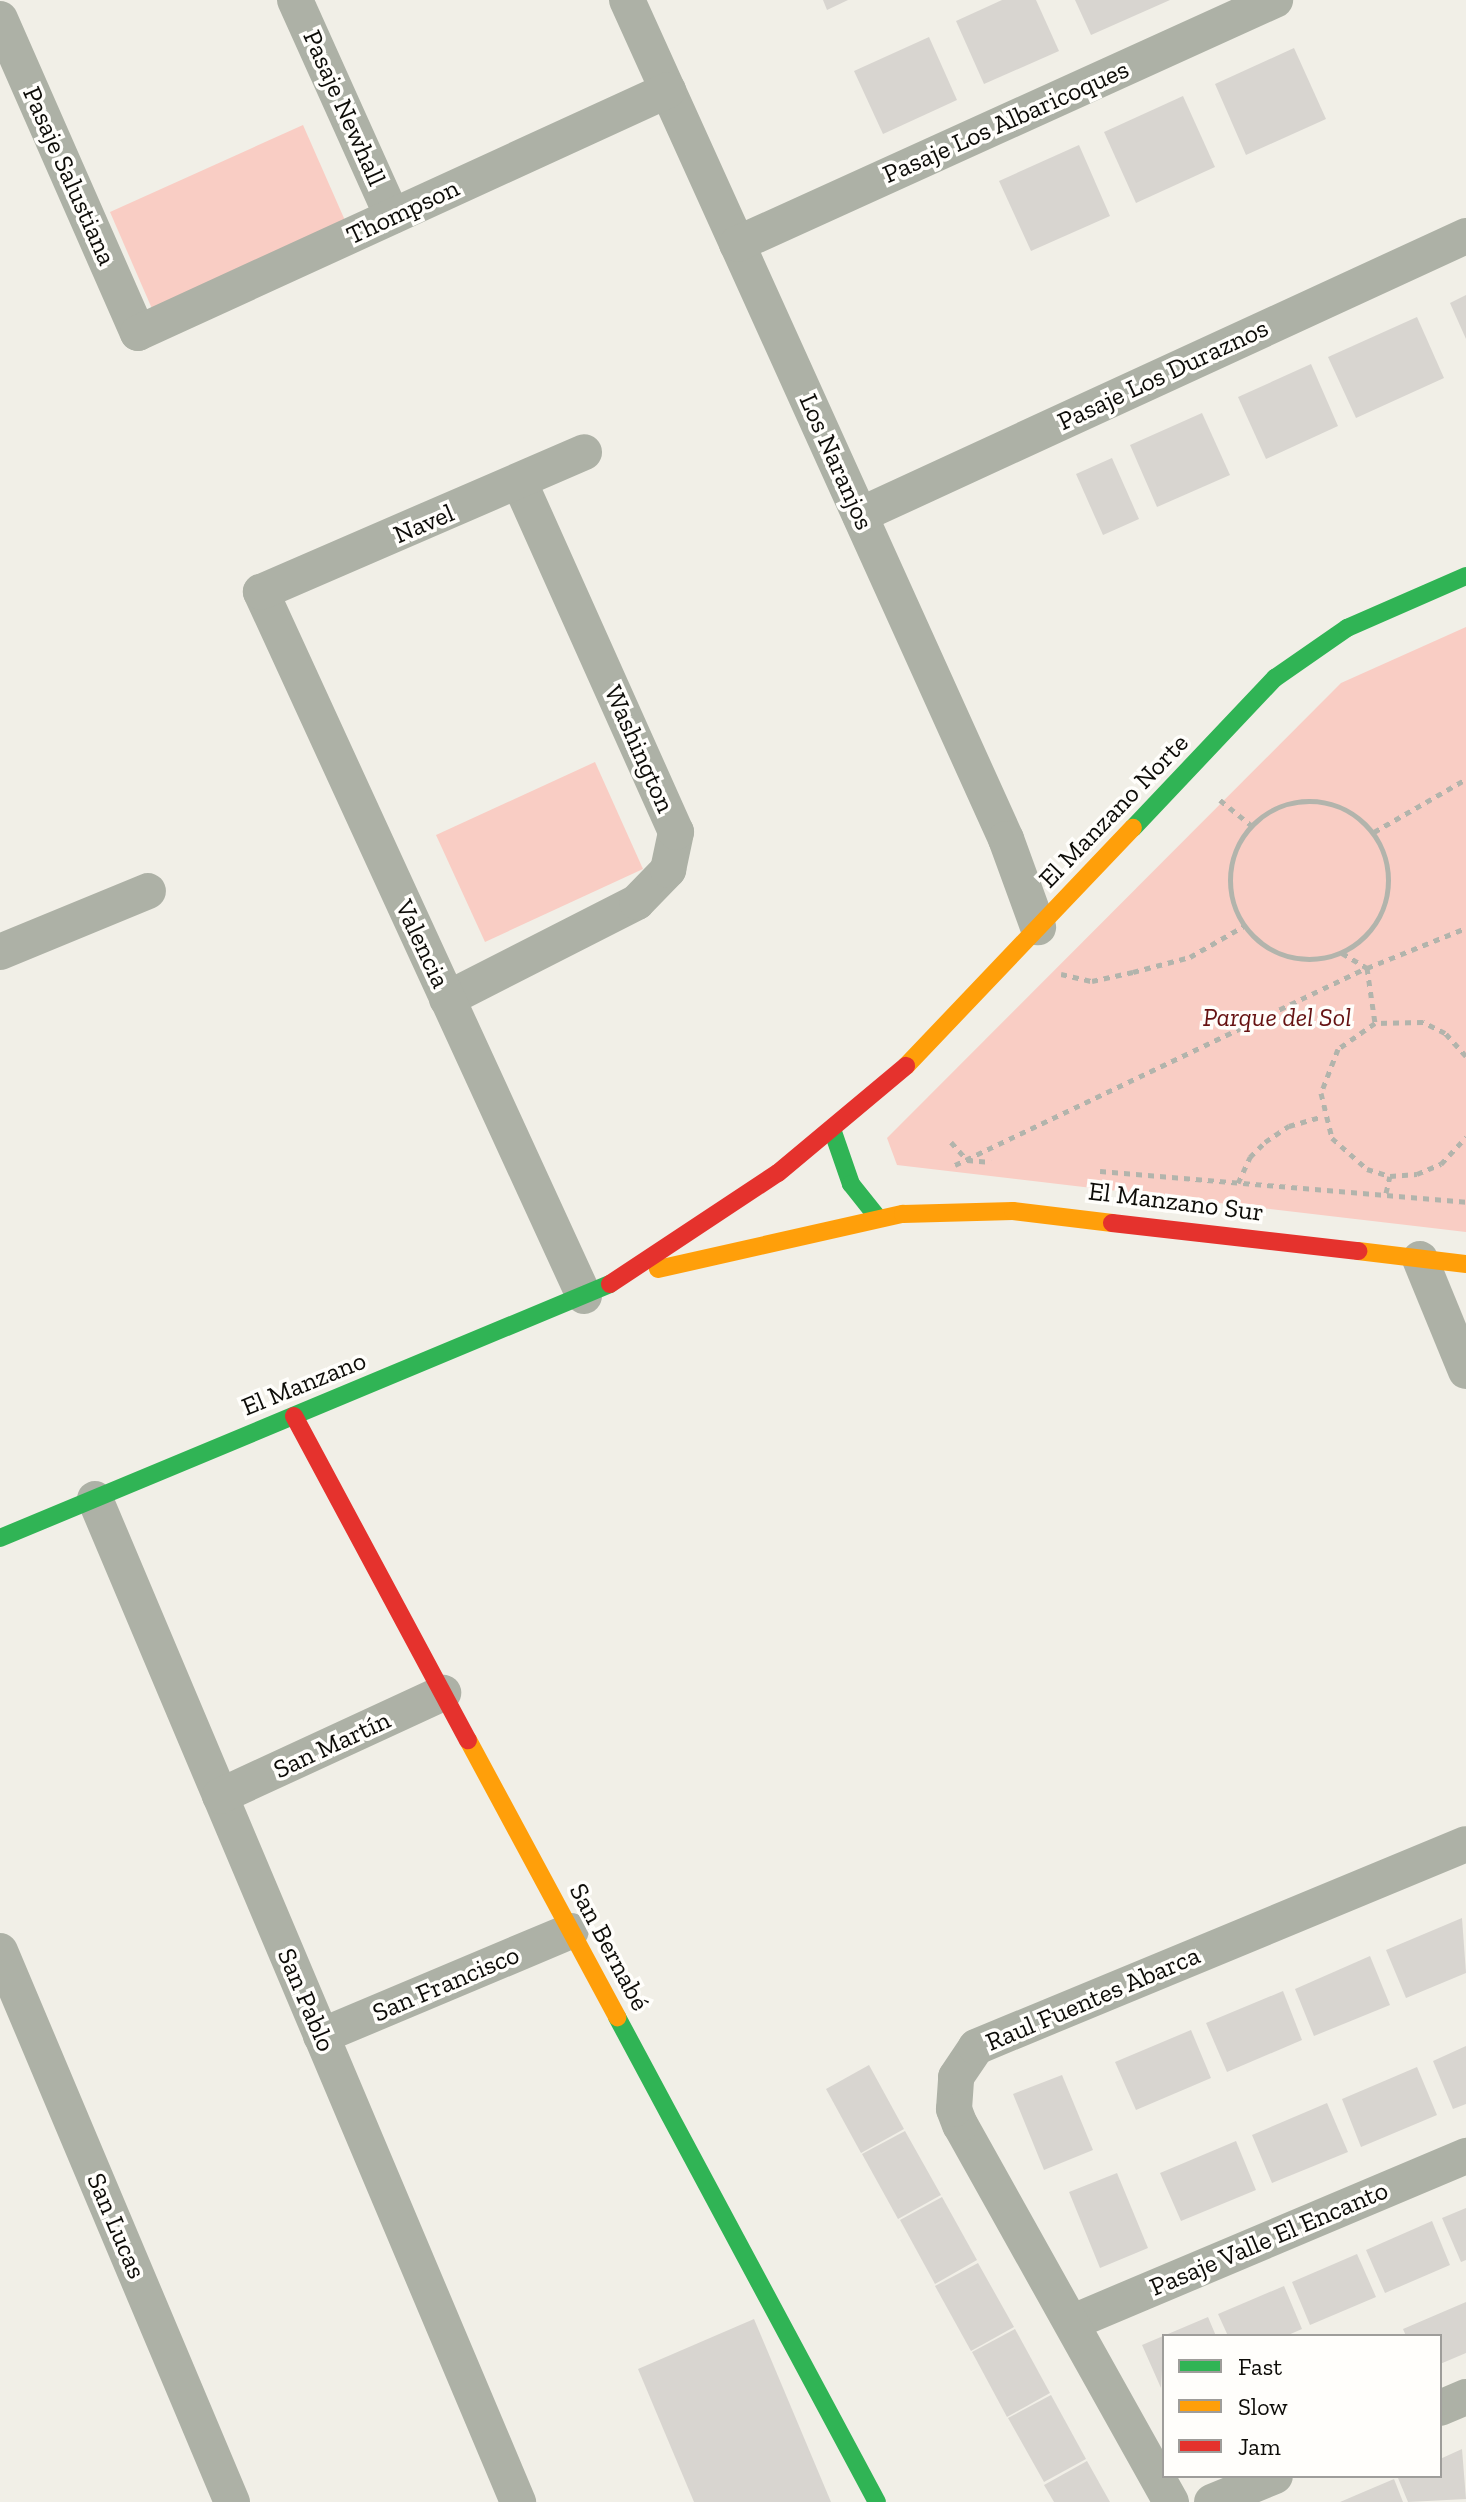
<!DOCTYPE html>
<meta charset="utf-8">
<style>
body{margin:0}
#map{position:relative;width:1466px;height:2502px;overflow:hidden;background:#f1efe7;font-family:"Zilla Slab",serif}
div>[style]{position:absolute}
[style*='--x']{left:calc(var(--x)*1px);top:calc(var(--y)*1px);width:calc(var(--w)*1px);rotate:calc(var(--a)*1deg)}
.green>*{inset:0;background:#f9cdc4}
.building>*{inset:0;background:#d8d5d0}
.path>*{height:5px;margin-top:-2.5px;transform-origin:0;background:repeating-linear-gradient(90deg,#b2b4ac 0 6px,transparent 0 12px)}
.path>.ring{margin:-2.5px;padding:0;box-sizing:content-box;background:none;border:5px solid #b2b4ac;border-radius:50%}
.street>*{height:36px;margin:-18px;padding:0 18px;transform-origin:18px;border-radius:18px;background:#adb1a6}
.fast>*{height:18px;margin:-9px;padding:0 9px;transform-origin:9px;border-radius:9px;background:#30b455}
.slow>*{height:18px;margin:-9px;padding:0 9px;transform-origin:9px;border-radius:9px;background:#ff9f0a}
.jam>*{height:18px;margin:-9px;padding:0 9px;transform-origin:9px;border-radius:9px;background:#e5322d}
span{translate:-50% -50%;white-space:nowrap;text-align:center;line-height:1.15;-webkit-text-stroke:7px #fffefb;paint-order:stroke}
.street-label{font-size:26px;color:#0d0c08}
.park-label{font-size:26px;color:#661212;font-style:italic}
.legend{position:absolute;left:1162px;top:2334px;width:280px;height:144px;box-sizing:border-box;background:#fffefb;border:2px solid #9e9d9a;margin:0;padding:10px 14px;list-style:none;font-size:24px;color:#0d0c08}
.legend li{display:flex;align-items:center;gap:16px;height:40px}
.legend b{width:40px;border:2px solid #9e9d9a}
</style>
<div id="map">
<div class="green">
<i style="clip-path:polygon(303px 125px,347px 225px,153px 311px,110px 212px)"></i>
<i style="clip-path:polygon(1466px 627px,1466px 1232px,897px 1165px,887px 1138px,1341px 683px)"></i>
<i style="clip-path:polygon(595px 762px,643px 869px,485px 942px,436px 835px)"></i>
</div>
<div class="building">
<i style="clip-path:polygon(823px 0,848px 0,827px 10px)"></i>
<i style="clip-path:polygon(1002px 0,1036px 0,1059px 51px,984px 84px,956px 21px)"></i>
<i style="clip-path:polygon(1075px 0,1170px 0,1091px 35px)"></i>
<i style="clip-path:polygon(929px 37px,957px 100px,883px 134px,854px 71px)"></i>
<i style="clip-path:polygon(1294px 48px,1326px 119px,1246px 155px,1215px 84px)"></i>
<i style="clip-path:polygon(1183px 96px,1215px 167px,1136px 203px,1104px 132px)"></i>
<i style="clip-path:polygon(1079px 145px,1110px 216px,1031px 251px,999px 181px)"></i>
<i style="clip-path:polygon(1466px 295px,1466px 339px,1450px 303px)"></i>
<i style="clip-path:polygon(1417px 317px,1444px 378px,1356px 418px,1328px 357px)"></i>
<i style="clip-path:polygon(1311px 364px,1338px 426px,1266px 459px,1238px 397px)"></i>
<i style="clip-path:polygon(1202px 413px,1230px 475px,1157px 507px,1130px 445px)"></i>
<i style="clip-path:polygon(1112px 458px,1139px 519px,1103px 535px,1076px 474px)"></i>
<i style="clip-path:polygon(1462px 1918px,1466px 1973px,1406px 1998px,1386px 1950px)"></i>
<i style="clip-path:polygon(1370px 1956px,1390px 2005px,1314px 2036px,1295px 1989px)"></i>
<i style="clip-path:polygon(1283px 1991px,1302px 2040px,1227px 2072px,1206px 2023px)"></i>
<i style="clip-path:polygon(1191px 2030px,1211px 2078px,1136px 2110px,1115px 2062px)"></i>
<i style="clip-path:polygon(1466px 2046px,1466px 2104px,1453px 2109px,1433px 2061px)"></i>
<i style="clip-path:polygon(869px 2065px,904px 2129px,861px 2153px,826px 2089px)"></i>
<i style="clip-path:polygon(1417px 2067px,1437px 2115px,1361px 2147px,1342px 2099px)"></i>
<i style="clip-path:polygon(1062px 2075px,1093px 2150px,1044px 2170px,1013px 2094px)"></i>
<i style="clip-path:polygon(1327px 2103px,1348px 2152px,1272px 2183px,1252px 2135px)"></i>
<i style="clip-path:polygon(905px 2131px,941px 2195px,898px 2219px,862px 2154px)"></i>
<i style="clip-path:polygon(1236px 2141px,1256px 2190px,1181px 2221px,1160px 2173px)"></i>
<i style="clip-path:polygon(1117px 2173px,1148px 2248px,1100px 2268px,1069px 2192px)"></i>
<i style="clip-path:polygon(942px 2197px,977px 2260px,935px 2284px,900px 2220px)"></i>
<i style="clip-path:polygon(1466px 2208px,1466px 2260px,1461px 2262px,1442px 2218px)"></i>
<i style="clip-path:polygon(1432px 2221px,1450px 2265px,1385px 2293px,1366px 2250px)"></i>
<i style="clip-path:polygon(1357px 2254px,1376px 2297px,1310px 2325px,1292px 2282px)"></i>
<i style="clip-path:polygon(978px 2263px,1014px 2327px,971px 2351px,935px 2286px)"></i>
<i style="clip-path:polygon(1284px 2286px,1302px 2329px,1286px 2336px,1228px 2336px,1218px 2314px)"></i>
<i style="clip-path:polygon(1466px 2302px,1466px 2353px,1440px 2364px,1440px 2336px,1406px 2336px,1403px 2329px)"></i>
<i style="clip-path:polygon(1208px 2317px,1216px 2336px,1164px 2336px,1161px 2388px,1142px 2345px)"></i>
<i style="clip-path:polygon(754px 2319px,831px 2502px,694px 2502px,638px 2369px)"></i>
<i style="clip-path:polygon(1015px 2329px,1050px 2393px,1007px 2417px,972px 2352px)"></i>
<i style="clip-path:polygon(1051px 2395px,1086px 2459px,1044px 2482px,1008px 2418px)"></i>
<i style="clip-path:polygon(1462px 2449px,1466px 2499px,1408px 2502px,1398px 2478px,1440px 2476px,1440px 2459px)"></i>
<i style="clip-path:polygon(1087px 2461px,1110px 2502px,1054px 2502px,1044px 2485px)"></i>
<i style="clip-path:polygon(1394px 2479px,1403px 2502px,1340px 2502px,1361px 2493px)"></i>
</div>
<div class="path">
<i style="--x:1220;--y:800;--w:40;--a:39"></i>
<i class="ring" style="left:1230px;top:801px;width:153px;height:153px"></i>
<i style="--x:1374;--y:832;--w:106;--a:-29.9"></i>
<i style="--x:1342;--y:953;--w:29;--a:31"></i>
<i style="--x:1367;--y:968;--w:56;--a:81.7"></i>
<i style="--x:1061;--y:974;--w:32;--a:13"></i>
<i style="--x:1092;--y:981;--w:42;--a:-12.4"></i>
<i style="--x:1133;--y:972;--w:59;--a:-14.7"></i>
<i style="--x:1190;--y:957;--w:62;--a:-29.9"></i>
<i style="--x:1466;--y:1056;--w:31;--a:-132"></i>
<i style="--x:1445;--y:1033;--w:25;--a:-153"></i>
<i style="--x:1423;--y:1022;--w:48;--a:178.8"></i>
<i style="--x:1375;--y:1023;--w:45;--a:144.9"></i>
<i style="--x:1338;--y:1049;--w:47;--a:111.1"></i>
<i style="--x:1321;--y:1093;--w:46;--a:76.3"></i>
<i style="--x:1332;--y:1138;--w:47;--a:41.5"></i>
<i style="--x:1367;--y:1169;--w:24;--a:17"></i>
<i style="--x:1390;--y:1176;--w:27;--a:-4"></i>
<i style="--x:1417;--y:1174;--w:26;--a:-23"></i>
<i style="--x:1441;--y:1164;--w:37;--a:-47"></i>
<i style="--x:951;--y:1142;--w:24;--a:48"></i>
<i style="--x:967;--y:1160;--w:24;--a:5"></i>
<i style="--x:955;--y:1165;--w:457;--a:-25.6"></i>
<i style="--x:1367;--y:968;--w:107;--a:-22"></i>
<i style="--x:1100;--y:1171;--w:367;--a:4.8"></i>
<i style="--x:1238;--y:1183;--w:29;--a:-65"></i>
<i style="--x:1250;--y:1157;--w:21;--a:-45"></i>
<i style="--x:1265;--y:1142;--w:29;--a:-34"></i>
<i style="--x:1289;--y:1126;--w:35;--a:-16"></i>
<i style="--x:1386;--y:1193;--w:17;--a:-77"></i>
</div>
<div class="street">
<i style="--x:295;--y:0;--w:237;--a:65.8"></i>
<i style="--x:627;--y:0;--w:921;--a:65.69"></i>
<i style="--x:1006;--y:839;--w:94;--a:70"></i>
<i style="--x:0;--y:19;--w:343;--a:66.3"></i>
<i style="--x:138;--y:333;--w:583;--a:-24.63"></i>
<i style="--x:737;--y:244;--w:591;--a:-24.4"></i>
<i style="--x:860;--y:515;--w:667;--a:-24.72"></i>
<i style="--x:0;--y:952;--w:160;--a:-22.4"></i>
<i style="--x:447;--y:999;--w:213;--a:-27"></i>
<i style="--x:637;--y:902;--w:45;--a:-45.9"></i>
<i style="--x:668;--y:870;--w:39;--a:-78"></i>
<i style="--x:676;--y:832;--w:382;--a:-114.1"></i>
<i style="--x:1420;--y:1259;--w:121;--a:67.7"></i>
<i style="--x:584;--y:1296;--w:775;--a:-114.65"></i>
<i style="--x:261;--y:592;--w:352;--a:-23.4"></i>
<i style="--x:95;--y:1499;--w:1089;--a:67.13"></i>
<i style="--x:220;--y:1796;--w:246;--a:-24.8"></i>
<i style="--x:0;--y:1951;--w:598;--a:67.17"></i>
<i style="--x:321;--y:2036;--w:271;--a:-22.8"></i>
<i style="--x:1073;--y:2322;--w:427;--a:-22.9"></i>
<i style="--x:1440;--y:2408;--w:28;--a:-23"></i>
<i style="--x:1171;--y:2502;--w:432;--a:-119.2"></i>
<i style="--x:960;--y:2125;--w:17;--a:-111"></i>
<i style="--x:954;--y:2109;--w:32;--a:-86"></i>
<i style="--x:956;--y:2077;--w:36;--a:-56"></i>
<i style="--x:976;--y:2047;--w:530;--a:-22.5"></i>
<i style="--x:1212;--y:2502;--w:68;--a:-22.4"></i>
</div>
<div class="fast">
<i style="--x:1133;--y:828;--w:207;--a:-46.6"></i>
<i style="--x:1275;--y:678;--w:88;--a:-34.8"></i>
<i style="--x:1347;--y:628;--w:130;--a:-23.6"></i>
<i style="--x:833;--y:1132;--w:55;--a:70.9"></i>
<i style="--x:851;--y:1184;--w:43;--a:51.5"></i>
<i style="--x:0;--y:1538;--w:661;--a:-22.61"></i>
<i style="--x:617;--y:2017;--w:550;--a:61.81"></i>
</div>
<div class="slow">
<i style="--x:906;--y:1066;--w:329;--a:-46.4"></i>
<i style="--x:1358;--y:1251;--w:109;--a:6.9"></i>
<i style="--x:658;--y:1269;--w:251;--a:-12.7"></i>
<i style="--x:903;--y:1214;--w:110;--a:-1.6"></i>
<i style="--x:1013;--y:1211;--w:100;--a:6.9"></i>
<i style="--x:468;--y:1740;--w:315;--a:61.7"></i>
</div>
<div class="jam">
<i style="--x:1112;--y:1223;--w:248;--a:6.5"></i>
<i style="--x:610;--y:1284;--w:201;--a:-33.5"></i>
<i style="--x:778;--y:1173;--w:167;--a:-39.9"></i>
<i style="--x:294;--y:1416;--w:368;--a:61.8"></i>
</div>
<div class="street-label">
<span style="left:344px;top:108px;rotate:66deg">Pasaje Newhall</span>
<span style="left:1006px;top:122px;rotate:-24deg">Pasaje Los Albaricoques</span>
<span style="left:69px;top:176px;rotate:66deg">Pasaje Salustiana</span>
<span style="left:403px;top:212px;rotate:-25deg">Thompson</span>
<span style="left:1163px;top:375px;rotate:-25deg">Pasaje Los Duraznos</span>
<span style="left:836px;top:462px;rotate:66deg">Los Naranjos</span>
<span style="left:424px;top:524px;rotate:-23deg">Navel</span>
<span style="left:639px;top:749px;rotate:66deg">Washington</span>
<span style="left:1114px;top:811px;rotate:-46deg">El Manzano Norte</span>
<span style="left:422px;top:944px;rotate:65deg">Valencia</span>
<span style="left:1176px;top:1202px;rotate:7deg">El Manzano Sur</span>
<span style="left:304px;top:1384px;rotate:-22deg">El Manzano</span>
<span style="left:332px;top:1745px;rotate:-25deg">San Martín</span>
<span style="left:609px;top:1947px;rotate:62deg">San Bernabé</span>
<span style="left:446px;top:1984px;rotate:-23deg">San Francisco</span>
<span style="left:1093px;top:1999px;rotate:-23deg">Raul Fuentes Abarca</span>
<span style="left:306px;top:2000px;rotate:67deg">San Pablo</span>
<span style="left:116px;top:2226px;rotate:67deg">San Lucas</span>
<span style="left:1269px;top:2239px;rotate:-23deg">Pasaje Valle El Encanto</span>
</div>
<div class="park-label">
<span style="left:1277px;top:1018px">Parque del Sol</span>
</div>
<ul class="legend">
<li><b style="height:10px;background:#30b455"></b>Fast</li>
<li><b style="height:10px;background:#ff9f0a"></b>Slow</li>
<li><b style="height:10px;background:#e5322d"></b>Jam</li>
</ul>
</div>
